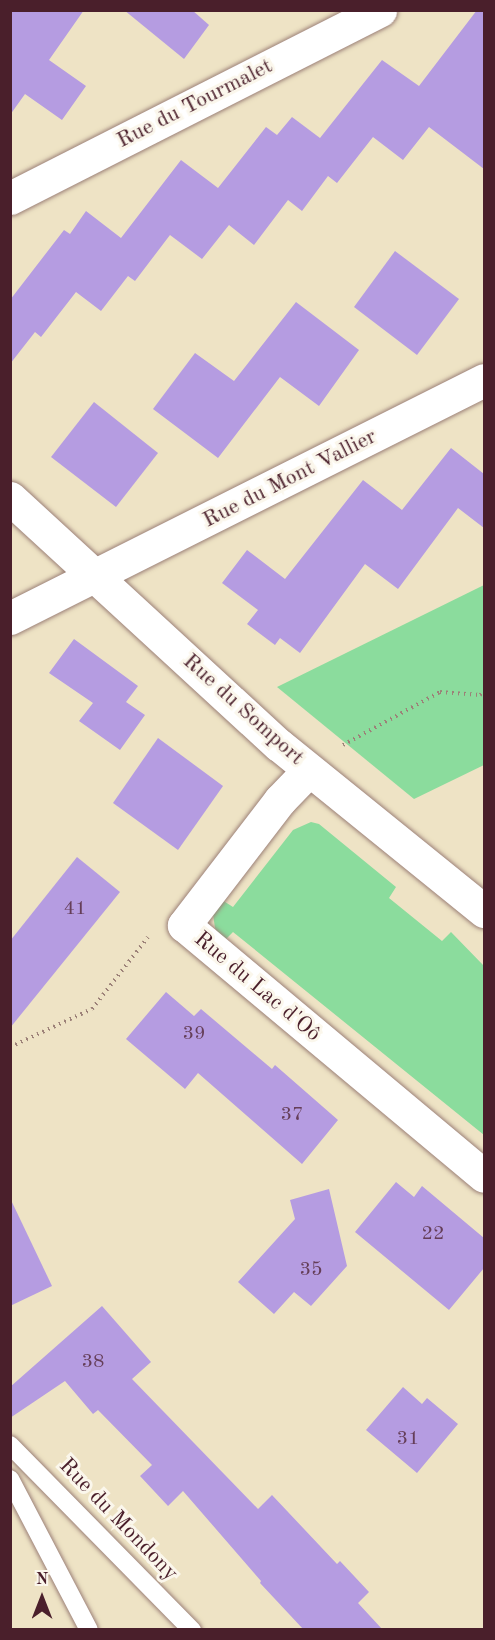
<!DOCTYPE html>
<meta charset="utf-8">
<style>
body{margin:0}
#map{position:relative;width:495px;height:1640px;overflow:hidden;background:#eee3c5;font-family:"Old Standard TT",serif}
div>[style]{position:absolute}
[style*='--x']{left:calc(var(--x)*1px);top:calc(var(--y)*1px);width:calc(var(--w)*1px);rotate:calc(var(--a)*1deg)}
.green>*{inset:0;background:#8bdc9d}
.building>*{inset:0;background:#b59ce1}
.path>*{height:4px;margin-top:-2px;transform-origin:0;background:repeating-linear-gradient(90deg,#9c8178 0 1.5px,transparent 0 6px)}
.roads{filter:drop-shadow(0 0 2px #9c8178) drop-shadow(0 0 2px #9c8178)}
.service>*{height:18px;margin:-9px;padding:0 9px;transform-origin:9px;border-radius:9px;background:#fff}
.minor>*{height:33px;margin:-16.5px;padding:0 16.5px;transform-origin:16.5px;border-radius:16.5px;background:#fff}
span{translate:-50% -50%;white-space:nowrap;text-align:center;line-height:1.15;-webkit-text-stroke:6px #fbf7ec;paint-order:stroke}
.number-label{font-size:20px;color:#653e58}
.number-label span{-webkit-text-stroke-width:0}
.street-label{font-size:22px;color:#4a1f2b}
.frame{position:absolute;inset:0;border:12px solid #4a1f2b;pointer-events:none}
.north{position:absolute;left:12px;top:1568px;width:60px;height:60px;-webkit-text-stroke:4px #fbf7ec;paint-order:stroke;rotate:0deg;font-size:16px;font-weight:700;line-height:24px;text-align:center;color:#4a1f2b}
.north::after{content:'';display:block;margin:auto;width:21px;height:27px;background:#4a1f2b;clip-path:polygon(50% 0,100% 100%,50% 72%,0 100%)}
</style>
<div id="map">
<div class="green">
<i style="clip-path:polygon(484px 585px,484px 765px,414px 799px,277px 687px)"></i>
<i style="clip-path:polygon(311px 822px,319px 824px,396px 887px,389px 898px,442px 941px,451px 932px,484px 966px,484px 1135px,233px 932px,223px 942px,215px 928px,213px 914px,222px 900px,233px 907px,293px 830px)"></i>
</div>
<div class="building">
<i style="clip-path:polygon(10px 10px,84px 10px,49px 60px,86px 86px,62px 120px,25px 94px,10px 115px)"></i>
<i style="clip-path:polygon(124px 10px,192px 10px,209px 25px,184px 59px)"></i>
<i style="clip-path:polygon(477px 10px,484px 10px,484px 169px,429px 127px,403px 160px,373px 137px,337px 183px,328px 176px,302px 211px,288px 200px,254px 245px,229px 225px,202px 259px,170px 235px,135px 281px,128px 276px,101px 311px,76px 292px,41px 337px,35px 332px,10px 364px,10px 300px,64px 230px,70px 234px,86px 211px,121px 238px,181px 160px,218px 188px,266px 127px,277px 135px,292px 117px,320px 138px,382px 60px,419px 86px)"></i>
<i style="clip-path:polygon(395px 251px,459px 299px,417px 355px,354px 307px)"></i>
<i style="clip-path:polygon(296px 302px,359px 350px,319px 406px,280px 377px,218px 458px,153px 409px,195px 353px,234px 381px)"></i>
<i style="clip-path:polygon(94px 402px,158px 453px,116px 507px,51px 457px)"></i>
<i style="clip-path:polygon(451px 448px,484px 474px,484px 528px,458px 508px,398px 589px,365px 564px,300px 653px,280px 638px,275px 645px,247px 624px,258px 610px,222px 583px,247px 550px,285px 579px,363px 480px,402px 510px)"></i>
<i style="clip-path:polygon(74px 639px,138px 686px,126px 702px,145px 715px,120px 750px,79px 721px,93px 703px,49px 673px)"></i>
<i style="clip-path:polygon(158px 738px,223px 786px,178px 850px,113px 803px)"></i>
<i style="clip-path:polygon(77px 857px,120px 892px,10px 1028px,10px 941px)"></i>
<i style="clip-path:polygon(166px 992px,194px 1016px,201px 1009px,272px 1069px,275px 1065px,338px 1120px,302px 1164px,198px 1073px,185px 1089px,126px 1039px)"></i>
<i style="clip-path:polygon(396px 1182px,414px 1197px,422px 1186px,484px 1238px,484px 1268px,449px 1310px,355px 1232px)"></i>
<i style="clip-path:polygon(329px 1189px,347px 1266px,311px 1306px,294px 1292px,274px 1314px,238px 1282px,295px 1219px,290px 1200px)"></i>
<i style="clip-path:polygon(10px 1198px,52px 1286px,10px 1306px)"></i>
<i style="clip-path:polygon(102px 1306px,151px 1362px,132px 1379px,258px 1509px,272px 1495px,337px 1564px,340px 1561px,369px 1592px,358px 1603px,382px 1629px,303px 1629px,260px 1583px,261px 1581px,183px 1491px,168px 1506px,140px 1476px,152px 1465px,98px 1410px,93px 1414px,65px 1381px,10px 1418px,10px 1387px)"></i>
<i style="clip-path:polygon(403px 1387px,422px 1404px,427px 1398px,458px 1424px,417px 1473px,366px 1430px)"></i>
</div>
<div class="path">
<i style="--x:343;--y:745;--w:111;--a:-28.7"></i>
<i style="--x:440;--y:692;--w:40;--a:4.3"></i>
<i style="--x:480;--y:695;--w:5;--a:-37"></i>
<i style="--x:10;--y:1047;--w:90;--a:-24.9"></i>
<i style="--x:92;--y:1009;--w:91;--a:-52.1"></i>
</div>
<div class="roads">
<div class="service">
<i style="--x:10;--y:1445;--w:260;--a:45.5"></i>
<i style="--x:10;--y:1479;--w:170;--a:62.4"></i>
</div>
<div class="minor">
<i style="--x:10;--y:198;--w:415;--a:-26.9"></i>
<i style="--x:10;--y:498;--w:365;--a:42.6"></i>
<i style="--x:279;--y:745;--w:264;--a:39"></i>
<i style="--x:10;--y:618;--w:530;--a:-26.66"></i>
<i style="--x:309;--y:770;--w:42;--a:134"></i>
<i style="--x:280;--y:800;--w:158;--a:127.5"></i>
<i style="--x:184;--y:925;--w:391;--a:39.9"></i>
</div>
</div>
<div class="number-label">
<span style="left:75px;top:909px">41</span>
<span style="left:194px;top:1034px">39</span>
<span style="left:292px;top:1115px">37</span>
<span style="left:433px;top:1234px">22</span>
<span style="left:311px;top:1270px">35</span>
<span style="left:93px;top:1362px">38</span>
<span style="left:408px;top:1439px">31</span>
</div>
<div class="street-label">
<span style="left:195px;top:104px;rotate:-27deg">Rue du Tourmalet</span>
<span style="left:290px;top:479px;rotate:-27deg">Rue du Mont Vallier</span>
<span style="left:243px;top:710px;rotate:42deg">Rue du Somport</span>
<span style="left:257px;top:987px;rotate:40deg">Rue du Lac d'Oô</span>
<span style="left:118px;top:1520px;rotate:46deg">Rue du Mondony</span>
</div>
<div class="frame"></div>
<div class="north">N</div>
</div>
